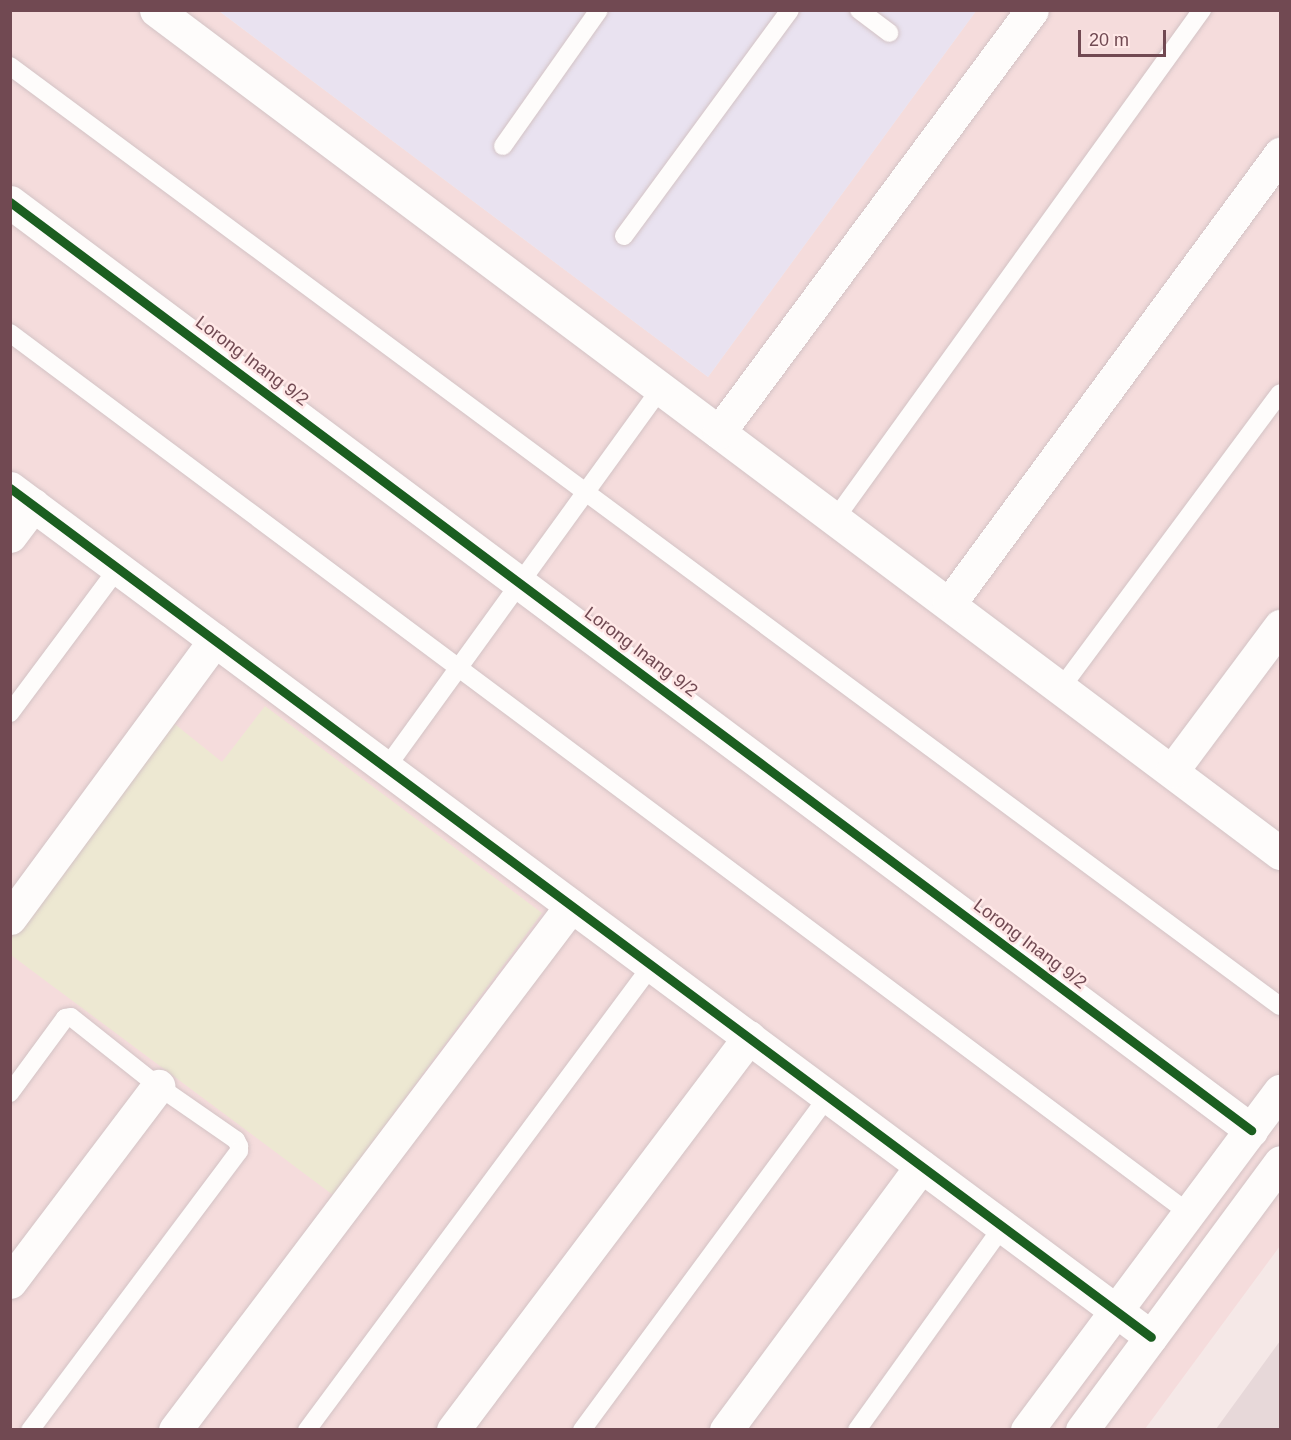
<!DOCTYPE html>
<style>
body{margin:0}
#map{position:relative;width:1291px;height:1440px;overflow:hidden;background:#f5e8e7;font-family:Arial,sans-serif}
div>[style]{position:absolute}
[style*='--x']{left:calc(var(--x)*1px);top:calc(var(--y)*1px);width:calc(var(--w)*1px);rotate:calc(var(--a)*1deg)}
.residential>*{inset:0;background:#f5dcdc}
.industrial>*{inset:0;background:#e7d8d9}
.education>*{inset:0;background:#e9e2f0}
.green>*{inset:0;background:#ede8d2}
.roads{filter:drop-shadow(0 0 2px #d3c3c5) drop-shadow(0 0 2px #d3c3c5)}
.lane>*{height:18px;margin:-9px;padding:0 9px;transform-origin:9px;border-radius:9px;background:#fefcfb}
.street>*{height:33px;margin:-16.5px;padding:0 16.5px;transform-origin:16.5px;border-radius:16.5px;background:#fefcfb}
.cycleway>*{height:9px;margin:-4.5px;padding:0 4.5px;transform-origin:4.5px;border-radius:4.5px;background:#1b5e20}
span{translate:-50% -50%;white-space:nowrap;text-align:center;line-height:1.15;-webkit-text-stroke:5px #ffe8e7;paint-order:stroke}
.street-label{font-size:18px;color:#714952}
.frame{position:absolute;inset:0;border:12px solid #714952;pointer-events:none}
.scale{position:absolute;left:1078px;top:30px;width:88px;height:27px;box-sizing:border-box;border:3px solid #714952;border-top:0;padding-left:8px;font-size:18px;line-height:21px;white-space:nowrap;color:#714952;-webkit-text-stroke:4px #ffe8e7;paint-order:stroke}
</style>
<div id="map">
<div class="residential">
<i style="clip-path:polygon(10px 11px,219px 11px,708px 377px,976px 11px,1280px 11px,1280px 1246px,1145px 1429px,11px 1429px)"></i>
</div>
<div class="industrial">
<i style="clip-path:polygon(1280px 1341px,1280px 1429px,1216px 1429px)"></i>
</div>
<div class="education">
<i style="clip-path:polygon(219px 11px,976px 11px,708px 377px)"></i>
</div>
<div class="green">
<i style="clip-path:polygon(265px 706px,542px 913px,333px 1195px,11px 955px,10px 928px,171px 721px,222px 762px)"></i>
</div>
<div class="roads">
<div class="lane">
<i style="--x:859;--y:10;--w:38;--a:37"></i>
<i style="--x:10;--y:66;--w:1580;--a:36.51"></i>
<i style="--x:503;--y:146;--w:166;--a:-54.8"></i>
<i style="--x:624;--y:236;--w:280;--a:-53.7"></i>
<i style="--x:10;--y:333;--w:1471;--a:36.74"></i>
<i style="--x:835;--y:519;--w:628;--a:-54.21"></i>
<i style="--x:1061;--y:688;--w:367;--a:-53.4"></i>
<i style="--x:10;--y:713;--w:181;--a:-53.3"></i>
<i style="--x:386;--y:768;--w:469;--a:-54.1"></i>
<i style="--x:10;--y:1093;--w:93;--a:-53.7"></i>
<i style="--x:65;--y:1018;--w:6;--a:-9"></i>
<i style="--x:71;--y:1017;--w:111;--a:38.4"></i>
<i style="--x:158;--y:1086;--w:95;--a:34.7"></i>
<i style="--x:236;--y:1140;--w:7;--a:63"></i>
<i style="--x:239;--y:1146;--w:5;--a:90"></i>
<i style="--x:239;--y:1151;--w:349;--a:126.8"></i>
<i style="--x:307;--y:1430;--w:579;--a:-53.43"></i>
<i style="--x:582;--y:1430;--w:415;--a:-53.6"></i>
<i style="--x:857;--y:1430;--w:251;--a:-54.4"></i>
</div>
<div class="street">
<i style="--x:156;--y:10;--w:1405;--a:36.87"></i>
<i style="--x:10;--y:202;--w:1550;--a:36.79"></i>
<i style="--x:719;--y:432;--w:525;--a:-53.44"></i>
<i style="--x:10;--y:488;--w:1422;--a:36.65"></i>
<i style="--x:10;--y:536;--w:39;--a:-53"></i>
<i style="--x:949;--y:604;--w:559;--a:-53.66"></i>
<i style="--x:1172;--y:771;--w:181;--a:-53.3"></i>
<i style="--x:10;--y:918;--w:345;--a:-53.6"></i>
<i style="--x:10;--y:1282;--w:246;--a:-52.9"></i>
<i style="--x:175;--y:1430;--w:657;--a:-52.92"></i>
<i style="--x:453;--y:1430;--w:492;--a:-53"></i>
<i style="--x:726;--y:1430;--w:328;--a:-53.5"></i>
<i style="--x:1027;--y:1430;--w:423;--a:-53.3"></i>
<i style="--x:1082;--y:1430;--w:333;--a:-53.5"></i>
</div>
</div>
<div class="cycleway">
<i style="--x:10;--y:202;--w:1550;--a:36.79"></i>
<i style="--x:10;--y:488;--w:1422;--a:36.65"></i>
</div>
<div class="street-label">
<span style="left:252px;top:361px;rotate:37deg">Lorong Inang 9/2</span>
<span style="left:641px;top:652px;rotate:37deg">Lorong Inang 9/2</span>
<span style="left:1030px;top:944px;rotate:37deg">Lorong Inang 9/2</span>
</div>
<div class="frame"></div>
<div class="scale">20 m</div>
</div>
